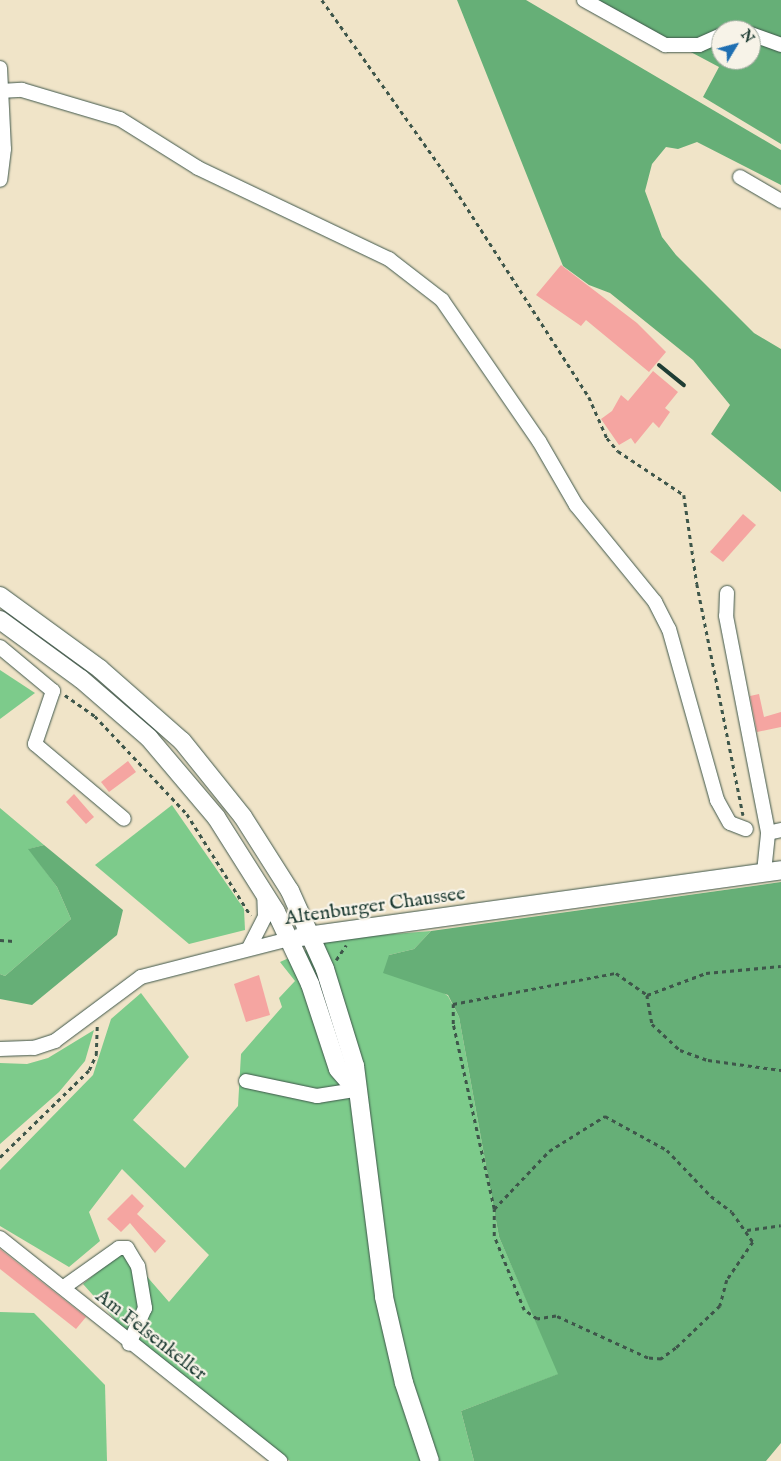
<!DOCTYPE html>
<style>
body{margin:0}
#map{position:relative;width:781px;height:1461px;overflow:hidden;background:#f0e4c8;font-family:"IM FELL English",serif}
div>[style]{position:absolute}
[style*='--x']{left:calc(var(--x)*1px);top:calc(var(--y)*1px);width:calc(var(--w)*1px);rotate:calc(var(--a)*1deg)}
.green>*{inset:0;background:#7dcb8b}
.forest>*{inset:0;background:#66af77}
.building>*{inset:0;background:#f5a5a1}
.path>*{height:2.5px;margin-top:-1.25px;transform-origin:0;background:repeating-linear-gradient(90deg,#3e564a 0 4px,transparent 0 8px)}
.roads{filter:drop-shadow(0 0 1px #3e564a) drop-shadow(0 0 1px #3e564a)}
.minor>*{height:14px;margin:-7px;padding:0 7px;transform-origin:7px;border-radius:7px;background:#fff}
.major>*{height:18px;margin:-9px;padding:0 9px;transform-origin:9px;border-radius:9px;background:#fff}
.rail>*{height:4px;margin:-2px;padding:0 2px;transform-origin:2px;border-radius:2px;background:#1f3d34}
span{translate:-50% -50%;white-space:nowrap;text-align:center;line-height:1.15;-webkit-text-stroke:4.5px #f7f3e8;paint-order:stroke}
.street-label{font-size:20px;color:#1f3d34}
.north{position:absolute;left:711px;top:20px;width:50px;height:50px;box-sizing:border-box;background:#f7f3e8;border:1px solid #a1aaa0;border-radius:50%;rotate:53deg;font-size:14px;font-weight:700;line-height:20px;text-align:center;color:#1f3d34}
.north::after{content:'';display:block;margin:auto;width:18px;height:22px;background:#1f6fb2;clip-path:polygon(50% 0,100% 100%,50% 72%,0 100%)}
</style>
<div id="map">
<div class="green">
<i style="clip-path:polygon(0 670px,35px 693px,0 719px)"></i>
<i style="clip-path:polygon(172px 805px,244px 909px,245px 930px,189px 944px,95px 865px)"></i>
<i style="clip-path:polygon(0 808px,44px 845px,29px 849px,57px 887px,71px 919px,5px 976px,0 974px)"></i>
<i style="clip-path:polygon(431px 931px,414px 949px,389px 955px,448px 996px,459px 1017px,499px 1237px,559px 1374px,461px 1411px,474px 1461px,290px 1461px,136px 1343px,83px 1284px,124px 1250px,169px 1302px,209px 1255px,122px 1169px,89px 1212px,100px 1241px,69px 1267px,0 1226px,0 1170px,93px 1075px,111px 1019px,141px 993px,189px 1057px,133px 1120px,185px 1168px,238px 1106px,241px 1054px,282px 1007px,279px 998px,295px 981px,280px 962px,331px 939px)"></i>
<i style="clip-path:polygon(94px 1030px,85px 1061px,59px 1092px,0 1144px,0 1063px,27px 1064px,48px 1058px)"></i>
<i style="clip-path:polygon(0 1312px,34px 1313px,105px 1385px,107px 1461px,0 1461px)"></i>
</div>
<div class="forest">
<i style="clip-path:polygon(457px 0,526px 0,781px 150px,781px 185px,697px 142px,678px 149px,666px 147px,652px 164px,645px 191px,662px 237px,676px 255px,754px 333px,781px 349px,781px 492px,711px 434px,730px 405px,693px 360px,610px 293px,589px 285px,563px 266px)"></i>
<i style="clip-path:polygon(evenodd,593px 0,781px 0,781px 144px,703px 97px,719px 67px,593px 0,721px 30px,751px 30px,751px 60px,721px 60px,721px 30px)"></i>
<i style="clip-path:polygon(44px 845px,123px 910px,117px 935px,32px 1005px,0 999px,0 974px,5px 976px,71px 919px,57px 887px,28px 849px)"></i>
<i style="clip-path:polygon(781px 882px,781px 1443px,766px 1461px,474px 1461px,461px 1411px,558px 1374px,499px 1237px,459px 1017px,448px 995px,383px 973px,389px 955px,414px 949px,431px 931px)"></i>
</div>
<div class="building">
<i style="clip-path:polygon(561px 265px,637px 323px,666px 352px,649px 372px,586px 320px,581px 326px,536px 295px)"></i>
<i style="clip-path:polygon(653px 371px,678px 392px,665px 408px,670px 412px,659px 428px,653px 422px,635px 444px,631px 438px,619px 445px,601px 419px,612px 411px,621px 395px,628px 401px)"></i>
<i style="clip-path:polygon(743px 514px,756px 525px,723px 562px,710px 552px)"></i>
<i style="clip-path:polygon(759px 694px,764px 717px,781px 712px,781px 727px,757px 732px,750px 696px)"></i>
<i style="clip-path:polygon(128px 761px,136px 772px,109px 792px,101px 782px)"></i>
<i style="clip-path:polygon(74px 794px,94px 817px,86px 824px,66px 802px)"></i>
<i style="clip-path:polygon(259px 975px,270px 1015px,246px 1022px,234px 984px)"></i>
<i style="clip-path:polygon(132px 1194px,144px 1206px,137px 1214px,166px 1241px,155px 1253px,130px 1223px,121px 1232px,107px 1219px)"></i>
<i style="clip-path:polygon(0 1249px,86px 1317px,76px 1329px,0 1269px)"></i>
</div>
<div class="path">
<i style="--x:322;--y:0;--w:207;--a:54.6"></i>
<i style="--x:442;--y:169;--w:271;--a:57.2"></i>
<i style="--x:589;--y:397;--w:45;--a:66.3"></i>
<i style="--x:607;--y:438;--w:17;--a:50"></i>
<i style="--x:618;--y:451;--w:79;--a:33.7"></i>
<i style="--x:684;--y:495;--w:90;--a:81.7"></i>
<i style="--x:697;--y:584;--w:236;--a:78.7"></i>
<i style="--x:65;--y:695;--w:37;--a:35"></i>
<i style="--x:95;--y:716;--w:134;--a:46.8"></i>
<i style="--x:187;--y:814;--w:120;--a:57.9"></i>
<i style="--x:0;--y:940;--w:14;--a:4"></i>
<i style="--x:336;--y:960;--w:18;--a:-56"></i>
<i style="--x:647;--y:995;--w:29;--a:80"></i>
<i style="--x:652;--y:1024;--w:38;--a:43"></i>
<i style="--x:680;--y:1050;--w:30;--a:20"></i>
<i style="--x:708;--y:1060;--w:74;--a:7.8"></i>
<i style="--x:0;--y:1157;--w:124;--a:-44.3"></i>
<i style="--x:89;--y:1070;--w:17;--a:-65"></i>
<i style="--x:96;--y:1055;--w:31;--a:-88"></i>
<i style="--x:494;--y:1209;--w:80;--a:-46.5"></i>
<i style="--x:549;--y:1151;--w:66;--a:-32"></i>
<i style="--x:605;--y:1116;--w:71;--a:28.7"></i>
<i style="--x:667;--y:1150;--w:64;--a:46.3"></i>
<i style="--x:711;--y:1196;--w:26;--a:37"></i>
<i style="--x:732;--y:1212;--w:37;--a:55"></i>
<i style="--x:753;--y:1242;--w:46;--a:124.4"></i>
<i style="--x:727;--y:1280;--w:27;--a:105"></i>
<i style="--x:720;--y:1306;--w:61;--a:136.3"></i>
<i style="--x:676;--y:1348;--w:19;--a:144"></i>
<i style="--x:661;--y:1359;--w:13;--a:-176"></i>
<i style="--x:648;--y:1358;--w:101;--a:-155.5"></i>
<i style="--x:556;--y:1316;--w:19;--a:171"></i>
<i style="--x:537;--y:1319;--w:16;--a:-145"></i>
<i style="--x:524;--y:1310;--w:80;--a:-112.1"></i>
<i style="--x:494;--y:1236;--w:27;--a:-90"></i>
<i style="--x:494;--y:1209;--w:189;--a:-102.5"></i>
<i style="--x:453;--y:1024;--w:20;--a:-90"></i>
<i style="--x:453;--y:1004;--w:166;--a:-10.8"></i>
<i style="--x:616;--y:973;--w:38;--a:35"></i>
<i style="--x:647;--y:995;--w:63;--a:-20.4"></i>
<i style="--x:706;--y:973;--w:75;--a:-5.3"></i>
<i style="--x:747;--y:1230;--w:34;--a:-8"></i>
</div>
<div class="roads">
<div class="minor">
<i style="--x:584;--y:0;--w:93;--a:29.1"></i>
<i style="--x:665;--y:45;--w:34;--a:0"></i>
<i style="--x:699;--y:45;--w:24;--a:-24"></i>
<i style="--x:751;--y:34;--w:32;--a:20"></i>
<i style="--x:0;--y:68;--w:81;--a:87.2"></i>
<i style="--x:4;--y:149;--w:31;--a:97"></i>
<i style="--x:0;--y:91;--w:22;--a:-3"></i>
<i style="--x:22;--y:90;--w:102;--a:16.5"></i>
<i style="--x:120;--y:119;--w:92;--a:32.1"></i>
<i style="--x:198;--y:168;--w:212;--a:25.5"></i>
<i style="--x:389;--y:259;--w:67;--a:37.7"></i>
<i style="--x:442;--y:300;--w:171;--a:55.5"></i>
<i style="--x:539;--y:441;--w:74;--a:60"></i>
<i style="--x:576;--y:505;--w:125;--a:50.8"></i>
<i style="--x:655;--y:602;--w:30;--a:63"></i>
<i style="--x:669;--y:629;--w:178;--a:74.3"></i>
<i style="--x:717;--y:800;--w:26;--a:61"></i>
<i style="--x:730;--y:823;--w:17;--a:21"></i>
<i style="--x:740;--y:177;--w:48;--a:30.3"></i>
<i style="--x:727;--y:593;--w:23;--a:92"></i>
<i style="--x:726;--y:616;--w:221;--a:79"></i>
<i style="--x:0;--y:647;--w:69;--a:39.7"></i>
<i style="--x:53;--y:691;--w:56;--a:108.8"></i>
<i style="--x:35;--y:744;--w:116;--a:40.1"></i>
<i style="--x:764;--y:872;--w:39;--a:-84"></i>
<i style="--x:768;--y:833;--w:13;--a:-13"></i>
<i style="--x:249;--y:948;--w:35;--a:-63"></i>
<i style="--x:265;--y:917;--w:24;--a:-92"></i>
<i style="--x:0;--y:1049;--w:34;--a:-2"></i>
<i style="--x:34;--y:1048;--w:22;--a:-18"></i>
<i style="--x:55;--y:1041;--w:107;--a:-36.7"></i>
<i style="--x:141;--y:977;--w:153;--a:-14.4"></i>
<i style="--x:246;--y:1081;--w:73;--a:11.9"></i>
<i style="--x:317;--y:1096;--w:39;--a:-9"></i>
<i style="--x:0;--y:1238;--w:358;--a:38.5"></i>
<i style="--x:64;--y:1287;--w:67;--a:-35.3"></i>
<i style="--x:119;--y:1248;--w:8;--a:0"></i>
<i style="--x:127;--y:1248;--w:21;--a:59"></i>
<i style="--x:138;--y:1266;--w:43;--a:80.5"></i>
<i style="--x:145;--y:1308;--w:39;--a:114"></i>
</div>
<div class="major">
<i style="--x:0;--y:596;--w:124;--a:36.1"></i>
<i style="--x:100;--y:669;--w:109;--a:41.3"></i>
<i style="--x:182;--y:741;--w:97;--a:51.2"></i>
<i style="--x:243;--y:817;--w:88;--a:57.6"></i>
<i style="--x:290;--y:891;--w:85;--a:65.8"></i>
<i style="--x:325;--y:969;--w:102;--a:72.8"></i>
<i style="--x:355;--y:1066;--w:233;--a:82.8"></i>
<i style="--x:384;--y:1297;--w:88;--a:76.9"></i>
<i style="--x:404;--y:1383;--w:82;--a:71.6"></i>
<i style="--x:0;--y:620;--w:100;--a:36.1"></i>
<i style="--x:81;--y:679;--w:90;--a:40.9"></i>
<i style="--x:149;--y:738;--w:104;--a:49.7"></i>
<i style="--x:216;--y:817;--w:112;--a:57.7"></i>
<i style="--x:276;--y:912;--w:80;--a:64.7"></i>
<i style="--x:310;--y:984;--w:89;--a:71.8"></i>
<i style="--x:338;--y:1069;--w:28;--a:49"></i>
<i style="--x:300;--y:937;--w:486;--a:-7.9"></i>
</div>
</div>
<div class="rail">
<i style="--x:659;--y:365;--w:32;--a:39"></i>
</div>
<div class="street-label">
<span style="left:375px;top:906px;rotate:-8deg">Altenburger Chaussee</span>
<span style="left:151px;top:1335px;rotate:38deg">Am Felsenkeller</span>
</div>
<div class="north">N</div>
</div>
